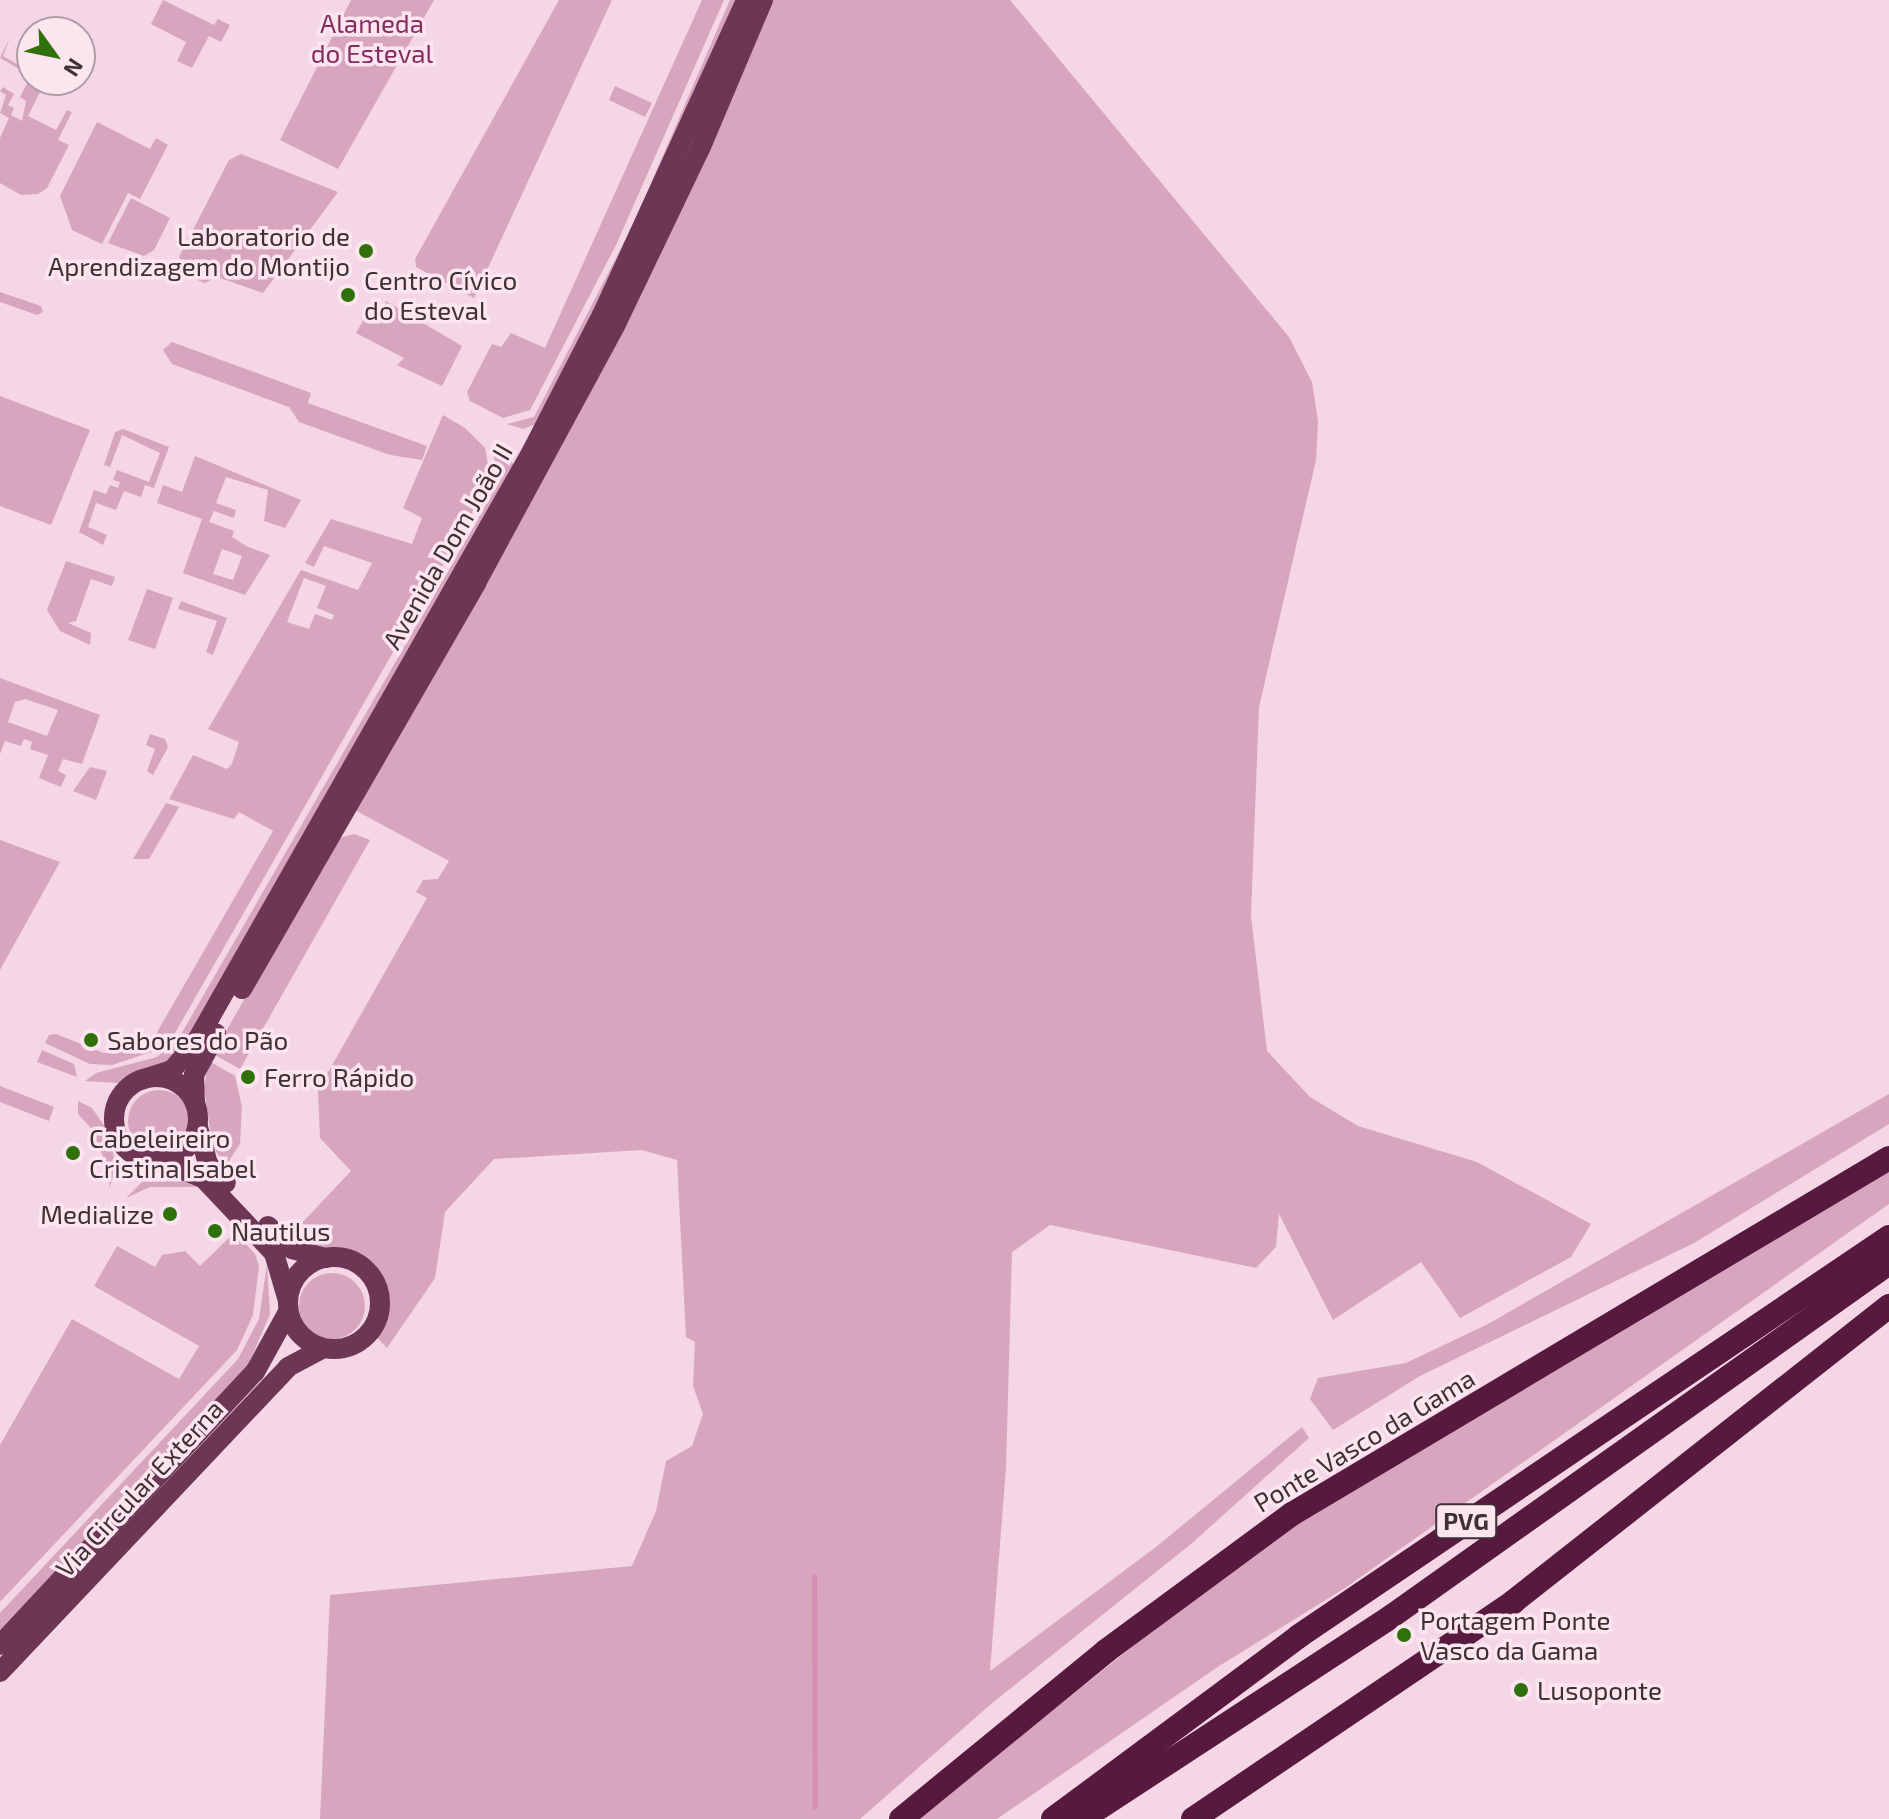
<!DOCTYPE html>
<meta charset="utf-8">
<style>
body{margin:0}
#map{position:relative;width:1889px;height:1819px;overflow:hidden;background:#f4d6e4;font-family:"Exo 2",sans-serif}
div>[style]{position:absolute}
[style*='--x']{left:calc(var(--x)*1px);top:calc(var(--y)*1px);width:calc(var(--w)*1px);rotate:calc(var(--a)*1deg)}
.green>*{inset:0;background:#d7a6be}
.round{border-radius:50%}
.stream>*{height:5px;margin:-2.5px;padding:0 2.5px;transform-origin:2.5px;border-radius:2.5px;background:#d78eb4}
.primary>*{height:20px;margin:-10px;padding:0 10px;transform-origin:10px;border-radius:10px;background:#6c3654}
.primary>.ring{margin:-10px;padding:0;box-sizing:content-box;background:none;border:20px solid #6c3654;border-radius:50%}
.motorway>*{height:24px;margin:-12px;padding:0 12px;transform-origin:12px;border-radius:12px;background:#57193e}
.dots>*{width:22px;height:22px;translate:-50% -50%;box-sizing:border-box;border:4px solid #fde5f0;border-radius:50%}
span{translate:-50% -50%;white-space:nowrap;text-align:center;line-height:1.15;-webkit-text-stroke:7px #fde5f0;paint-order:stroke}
.shield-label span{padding:2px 6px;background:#fde5f0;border:2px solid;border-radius:6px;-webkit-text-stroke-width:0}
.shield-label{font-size:24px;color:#3d3137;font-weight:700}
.park-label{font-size:26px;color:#832d5f}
.poi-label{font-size:26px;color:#3d3137}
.right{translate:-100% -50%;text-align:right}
.left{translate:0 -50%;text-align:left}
.street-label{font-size:26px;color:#3d3137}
.north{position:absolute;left:16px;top:16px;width:80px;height:80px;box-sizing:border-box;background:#fde5f0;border:2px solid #b09da6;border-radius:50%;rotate:123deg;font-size:22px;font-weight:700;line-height:32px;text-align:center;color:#3d3137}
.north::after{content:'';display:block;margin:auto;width:28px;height:36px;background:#30710c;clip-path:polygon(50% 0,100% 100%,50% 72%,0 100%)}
</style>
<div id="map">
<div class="green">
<i style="clip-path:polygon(163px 0,214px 25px,218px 19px,230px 25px,221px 42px,209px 36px,192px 68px,177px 61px,186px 42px,151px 24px)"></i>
<i style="clip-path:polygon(351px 0,434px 0,338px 169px,280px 140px)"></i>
<i style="clip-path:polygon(559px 0,612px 0,474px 298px,416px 267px,415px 259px)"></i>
<i style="clip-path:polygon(702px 0,724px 0,617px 243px,530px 410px,503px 418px,470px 401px,467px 392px,492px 344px,501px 347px,511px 333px,545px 348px)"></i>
<i style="clip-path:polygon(730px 0,740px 0,698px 103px,538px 423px,523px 429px,507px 424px,534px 417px,633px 225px)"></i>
<i style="clip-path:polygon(771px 0,1010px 0,1289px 337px,1312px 382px,1318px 421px,1316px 460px,1259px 707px,1251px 916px,1267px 1051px,1310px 1097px,1358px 1126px,1477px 1162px,1591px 1224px,1571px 1257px,1460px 1318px,1421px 1262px,1333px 1320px,1279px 1214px,1276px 1247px,1256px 1268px,1050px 1225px,1012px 1252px,1006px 1468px,990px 1671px,1156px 1547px,1302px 1427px,1309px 1438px,1191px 1544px,991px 1704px,860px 1819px,320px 1819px,330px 1595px,632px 1566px,656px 1511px,666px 1461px,692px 1446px,703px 1414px,693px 1386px,695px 1342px,686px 1337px,677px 1160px,642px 1150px,494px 1159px,445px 1212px,435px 1278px,387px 1348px,371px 1331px,380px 1303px,371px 1275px,351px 1260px,283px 1243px,351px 1171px,320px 1138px,318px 1090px,427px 898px,416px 892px,423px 880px,438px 879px,449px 861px,353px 809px)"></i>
<i style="clip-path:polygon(10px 37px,3px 56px,22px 67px,32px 58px,32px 80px,46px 80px,28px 116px,56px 130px,67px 110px,72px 112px,58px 140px,69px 145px,47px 188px,38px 194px,21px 195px,0 183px,0 138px,9px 118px,0 113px,6px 95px,0 91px,3px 87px,14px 94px,8px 105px,14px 108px,11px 115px,22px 121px,26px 101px,20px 97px,31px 76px,0 58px)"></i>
<i style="clip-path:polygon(615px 86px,652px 103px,645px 117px,609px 100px)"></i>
<i style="clip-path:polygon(97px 122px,150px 149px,156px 138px,168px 145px,140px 199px,128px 193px,102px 244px,72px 230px,60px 196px)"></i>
<i style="clip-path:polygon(241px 154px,338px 192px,263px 293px,217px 277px,205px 283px,190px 277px,179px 257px,229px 160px)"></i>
<i style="clip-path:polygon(131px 198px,170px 218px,154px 250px,144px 256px,108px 243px)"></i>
<i style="clip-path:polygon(0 292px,41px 306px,43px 312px,37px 315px,0 302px)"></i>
<i style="clip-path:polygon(386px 301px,462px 346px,442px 386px,397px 365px,404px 358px,356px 333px,368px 312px,377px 317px)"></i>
<i style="clip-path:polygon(172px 342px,311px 393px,308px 403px,427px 446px,422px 460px,390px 455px,299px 422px,289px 407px,172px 364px,163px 350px)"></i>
<i style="clip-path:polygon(0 396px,90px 430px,51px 525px,0 506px)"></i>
<i style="clip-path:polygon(evenodd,443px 415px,465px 428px,485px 448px,491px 481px,175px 1033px,157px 1050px,112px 1065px,90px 1064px,45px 1043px,49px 1035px,56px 1034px,104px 1053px,156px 1034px,273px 831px,239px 812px,234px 819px,169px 799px,193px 755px,227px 769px,232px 764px,239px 742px,208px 729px,301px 570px,358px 590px,372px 563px,324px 546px,314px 567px,305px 563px,331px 519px,412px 544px,422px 518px,403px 508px,443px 415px,304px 578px,326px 586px,317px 608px,334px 615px,332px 620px,315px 614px,309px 629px,287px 622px,304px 578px)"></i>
<i style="clip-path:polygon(123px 429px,169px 447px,154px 488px,145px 485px,141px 497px,124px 491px,116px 510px,96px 503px,88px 527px,107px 535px,103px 545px,79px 532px,94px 490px,106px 494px,110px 485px,118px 488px,120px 482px,113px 480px,117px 470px,149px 482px,160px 453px,122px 435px,110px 467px,104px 465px,115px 432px)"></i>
<i style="clip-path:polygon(493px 449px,514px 464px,185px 1048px,166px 1065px,118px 1083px,85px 1081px,96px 1073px,157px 1057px,180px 1036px,498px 484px)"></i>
<i style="clip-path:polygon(evenodd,195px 456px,301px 500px,285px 528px,264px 521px,268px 490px,226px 477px,216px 503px,236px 510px,234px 518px,214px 511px,209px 522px,234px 531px,232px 537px,246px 546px,270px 555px,245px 595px,183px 573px,202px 519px,157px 503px,163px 485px,182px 492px,195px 456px,222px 549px,242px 556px,233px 580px,213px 574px,222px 549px)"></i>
<i style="clip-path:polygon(66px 561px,115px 577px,112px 586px,91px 579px,76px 621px,68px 623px,91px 633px,90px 645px,60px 631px,47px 610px)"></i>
<i style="clip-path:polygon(147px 589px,173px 598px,155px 649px,128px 640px)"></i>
<i style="clip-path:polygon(181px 601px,227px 618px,213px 655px,206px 652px,217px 621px,178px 609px)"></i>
<i style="clip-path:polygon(evenodd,0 678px,100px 715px,82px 764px,63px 759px,58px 771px,66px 775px,61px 787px,39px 778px,48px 755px,30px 749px,32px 742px,24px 739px,21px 746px,5px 741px,0 754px,0 678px,25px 699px,58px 710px,47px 736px,8px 722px,15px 702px,25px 699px)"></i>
<i style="clip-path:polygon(150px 734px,165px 739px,168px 747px,153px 775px,147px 771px,155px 749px,146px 745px)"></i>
<i style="clip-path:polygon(90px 767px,107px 771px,96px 800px,73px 791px)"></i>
<i style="clip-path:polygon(166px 803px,179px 807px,149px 859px,133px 859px)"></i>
<i style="clip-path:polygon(354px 834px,370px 840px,240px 1069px,213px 1054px,336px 839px)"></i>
<i style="clip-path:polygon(0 840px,60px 862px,0 970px)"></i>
<i style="clip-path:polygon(42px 1050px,74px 1064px,77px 1077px,37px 1062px)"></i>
<i style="clip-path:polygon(209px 1061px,235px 1076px,242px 1107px,240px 1144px,225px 1167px,212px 1144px,204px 1087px)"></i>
<i style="clip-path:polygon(0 1086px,54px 1107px,49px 1121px,0 1102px)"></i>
<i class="round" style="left:128px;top:1090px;width:62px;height:62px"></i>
<i style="clip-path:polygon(1889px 1094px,1889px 1124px,1694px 1243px,1420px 1376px,1333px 1430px,1310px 1399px,1318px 1378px,1406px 1363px,1488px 1324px)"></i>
<i style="clip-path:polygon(78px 1101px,92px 1108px,106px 1128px,117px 1167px,109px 1188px,110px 1172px,90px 1127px,78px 1114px)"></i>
<i style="clip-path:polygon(1889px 1165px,1889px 1204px,1345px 1588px,1219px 1666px,997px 1819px,917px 1819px,1233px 1566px,1425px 1439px)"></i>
<i style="clip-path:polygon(176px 1174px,200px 1187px,150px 1187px,126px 1198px,145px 1179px)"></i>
<i style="clip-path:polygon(235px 1232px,255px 1254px,259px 1266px,253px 1315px,237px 1350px,0 1602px,0 1445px,72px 1319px,179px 1379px,199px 1346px,94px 1286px,117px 1246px,155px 1267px,162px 1255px,185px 1251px,200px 1266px)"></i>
<i style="clip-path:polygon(267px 1264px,270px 1314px,247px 1368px,0 1630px,0 1613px,238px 1359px,259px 1319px)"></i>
<i class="round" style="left:299px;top:1273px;width:66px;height:66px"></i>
</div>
<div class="stream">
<i style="--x:814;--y:1576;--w:231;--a:89.8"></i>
</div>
<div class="primary">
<i style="--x:242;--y:989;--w:469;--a:-60"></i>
<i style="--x:476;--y:583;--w:294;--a:-61.6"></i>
<i style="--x:616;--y:324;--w:194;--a:-64.4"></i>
<i style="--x:700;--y:149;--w:162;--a:-67.1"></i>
<i class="ring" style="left:114px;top:1077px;width:64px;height:64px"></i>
<i style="--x:141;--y:1080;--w:33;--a:-18"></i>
<i style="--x:172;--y:1070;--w:37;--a:-49"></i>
<i style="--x:196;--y:1042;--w:678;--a:-60.37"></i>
<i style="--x:531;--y:453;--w:155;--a:-62.8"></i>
<i style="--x:602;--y:315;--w:346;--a:-65.4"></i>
<i style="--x:195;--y:1104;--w:29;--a:-92"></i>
<i style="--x:194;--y:1075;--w:47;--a:-61.8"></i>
<i style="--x:198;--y:1127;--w:38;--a:75"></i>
<i style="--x:208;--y:1164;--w:26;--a:47"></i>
<i style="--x:160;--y:1161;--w:46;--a:21.6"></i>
<i style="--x:203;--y:1178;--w:103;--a:46.6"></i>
<i style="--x:274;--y:1253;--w:50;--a:73.7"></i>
<i style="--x:268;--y:1226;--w:33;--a:44"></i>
<i style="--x:292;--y:1249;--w:35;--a:15"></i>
<i class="ring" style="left:288px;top:1257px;width:72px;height:72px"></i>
<i style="--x:0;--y:1645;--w:374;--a:-47"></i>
<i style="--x:255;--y:1372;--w:68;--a:-61.2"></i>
<i style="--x:0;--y:1672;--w:419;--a:-46.6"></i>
<i style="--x:288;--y:1367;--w:40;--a:-28"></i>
</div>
<div class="motorway">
<i style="--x:901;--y:1819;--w:265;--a:-39.3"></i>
<i style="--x:1106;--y:1651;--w:231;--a:-36.4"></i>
<i style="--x:1292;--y:1514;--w:695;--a:-30.81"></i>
<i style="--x:1053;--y:1819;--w:307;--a:-36.6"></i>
<i style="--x:1299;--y:1636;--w:712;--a:-34.07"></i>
<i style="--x:1082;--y:1819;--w:371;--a:-33.2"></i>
<i style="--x:1392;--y:1616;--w:610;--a:-35.38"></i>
<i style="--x:1193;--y:1819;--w:387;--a:-34.1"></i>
<i style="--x:1513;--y:1602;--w:479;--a:-38.2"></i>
</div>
<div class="dots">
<i style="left:366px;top:251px;background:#30710c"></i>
<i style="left:348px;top:295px;background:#30710c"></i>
<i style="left:91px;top:1040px;background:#30710c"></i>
<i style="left:248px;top:1077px;background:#30710c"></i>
<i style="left:73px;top:1153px;background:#30710c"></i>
<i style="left:170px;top:1214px;background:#30710c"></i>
<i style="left:215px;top:1231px;background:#30710c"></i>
<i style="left:1404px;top:1635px;background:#30710c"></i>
<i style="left:1521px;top:1690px;background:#30710c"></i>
</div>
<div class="shield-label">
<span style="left:1466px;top:1521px">PVG</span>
</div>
<div class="park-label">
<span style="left:372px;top:38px">Alameda<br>do Esteval</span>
</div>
<div class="poi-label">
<span class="right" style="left:350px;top:251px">Laboratorio de<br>Aprendizagem do Montijo</span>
<span class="left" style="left:364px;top:295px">Centro Cívico<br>do Esteval</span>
<span class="left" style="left:107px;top:1040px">Sabores do Pão</span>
<span class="left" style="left:264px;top:1077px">Ferro Rápido</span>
<span class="left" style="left:89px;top:1153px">Cabeleireiro<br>Cristina Isabel</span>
<span class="right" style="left:154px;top:1214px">Medialize</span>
<span class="left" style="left:231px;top:1231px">Nautilus</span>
<span class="left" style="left:1420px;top:1635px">Portagem Ponte<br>Vasco da Gama</span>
<span class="left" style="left:1537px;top:1690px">Lusoponte</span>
</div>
<div class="street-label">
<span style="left:447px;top:546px;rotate:-60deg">Avenida Dom João II</span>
<span style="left:1364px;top:1440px;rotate:-31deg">Ponte Vasco da Gama</span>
<span style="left:139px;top:1488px;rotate:-47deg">Via Circular Externa</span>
</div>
<div class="north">N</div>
</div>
